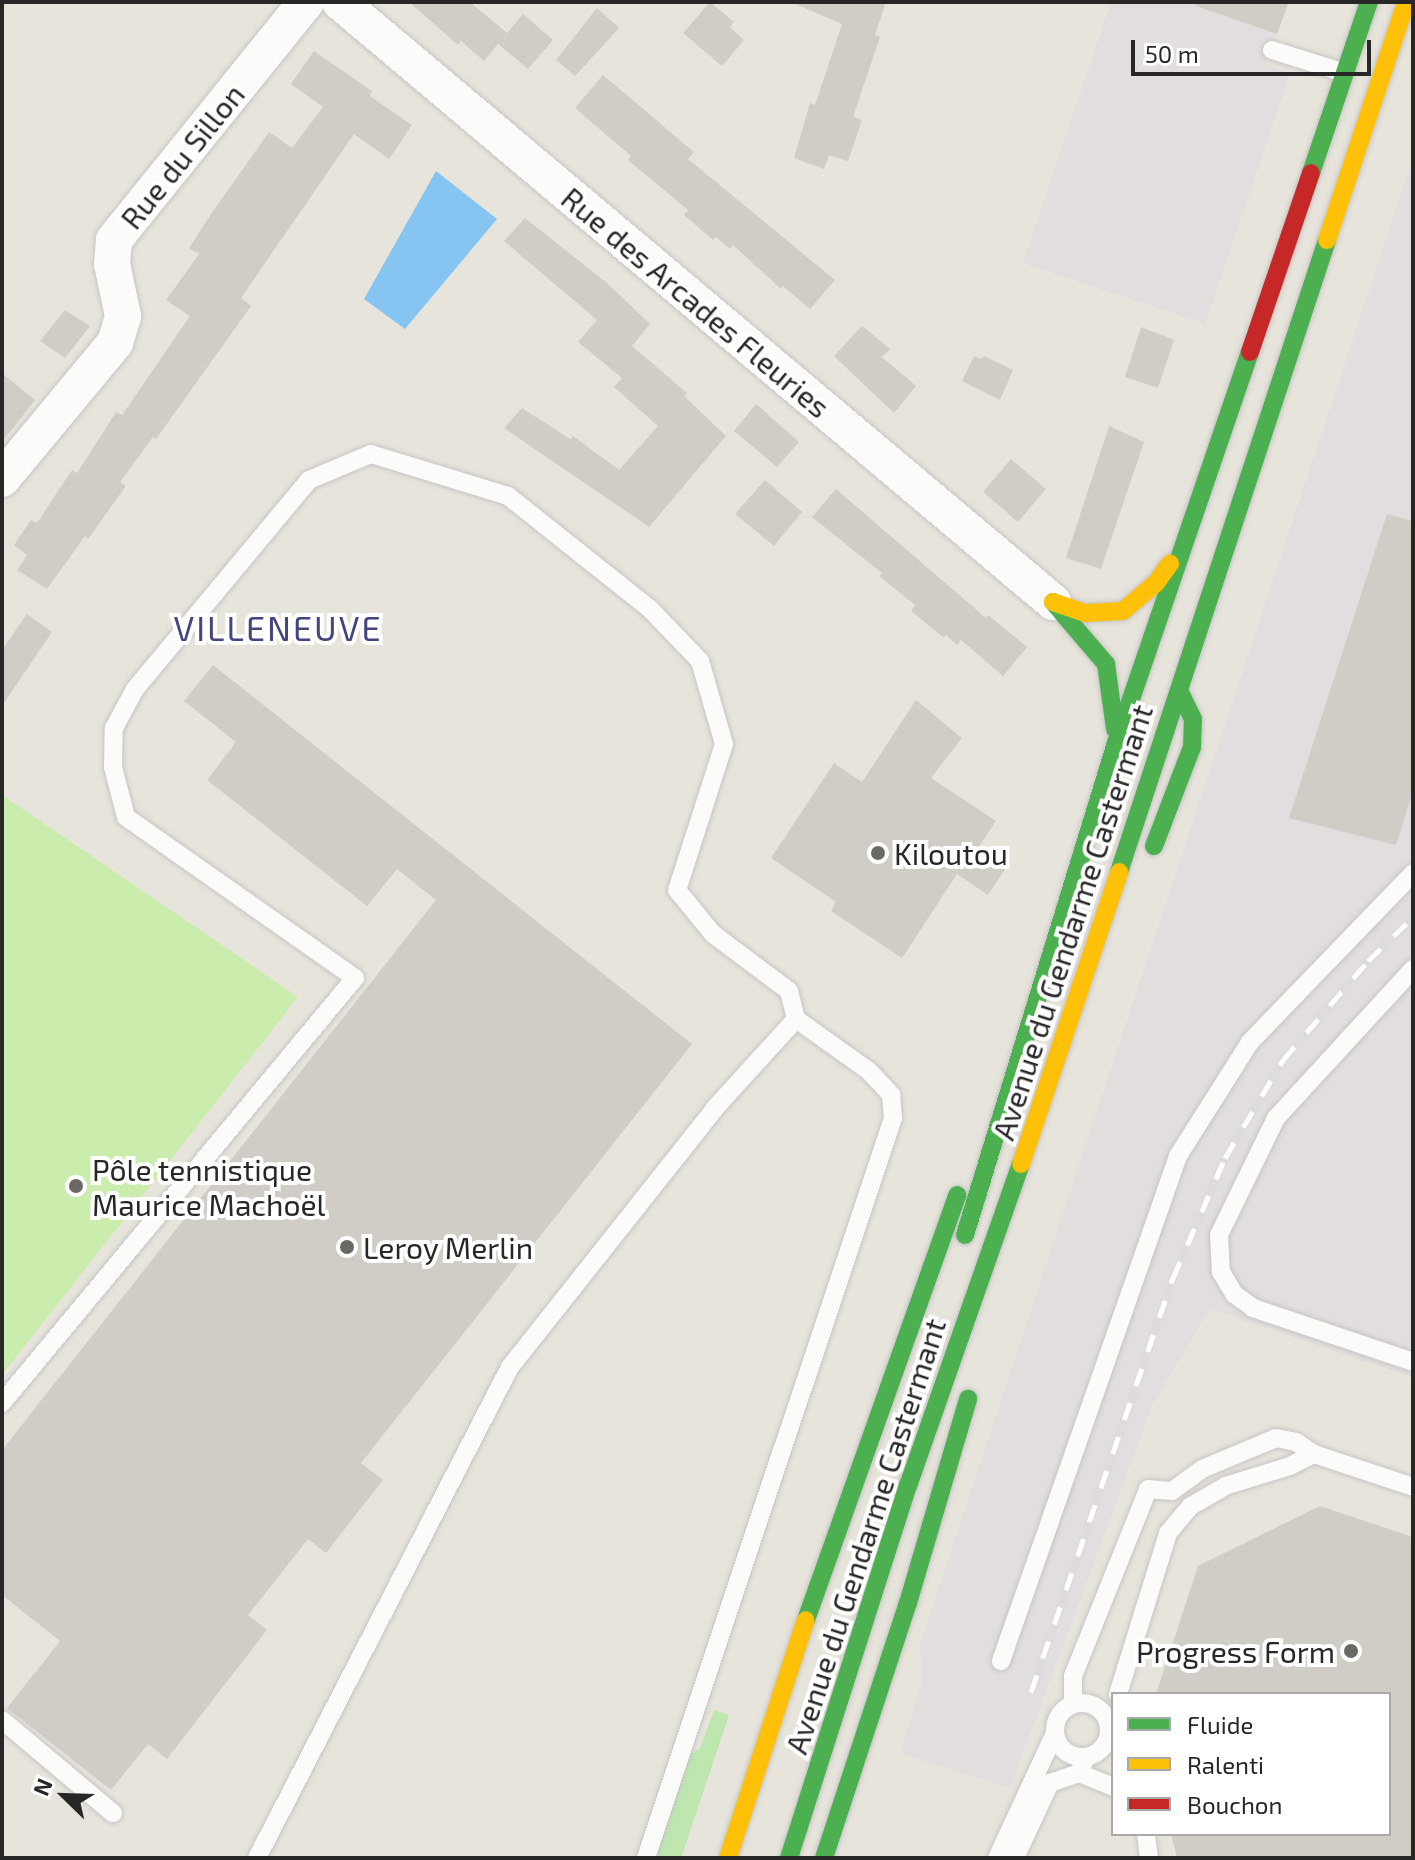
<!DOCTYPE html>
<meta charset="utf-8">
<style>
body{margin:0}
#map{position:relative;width:1415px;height:1860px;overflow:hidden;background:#e7e4db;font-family:"Exo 2",sans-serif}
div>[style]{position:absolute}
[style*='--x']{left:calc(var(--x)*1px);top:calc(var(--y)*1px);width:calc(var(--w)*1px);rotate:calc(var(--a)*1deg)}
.industrial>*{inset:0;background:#e2dddf}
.green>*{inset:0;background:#bee7b0}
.pitch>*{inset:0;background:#caecac}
.water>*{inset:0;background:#86c5f1}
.building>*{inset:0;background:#d0cdc7}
.roads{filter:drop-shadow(0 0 2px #c6c5c6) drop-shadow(0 0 2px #c6c5c6)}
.lane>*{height:18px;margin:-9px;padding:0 9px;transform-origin:9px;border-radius:9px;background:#fbfbfa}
.lane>.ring{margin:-9px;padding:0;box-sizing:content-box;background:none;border:18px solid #fbfbfa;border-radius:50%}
.street>*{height:36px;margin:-18px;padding:0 18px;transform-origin:18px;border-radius:18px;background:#fbfbfa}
.fast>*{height:18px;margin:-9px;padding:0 9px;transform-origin:9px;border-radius:9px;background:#4caf50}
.slow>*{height:18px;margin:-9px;padding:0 9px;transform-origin:9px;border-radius:9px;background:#ffc107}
.jam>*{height:18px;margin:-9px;padding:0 9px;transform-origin:9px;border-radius:9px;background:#c62828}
.rail>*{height:9px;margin-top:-4.5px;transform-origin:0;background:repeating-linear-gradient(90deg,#fff 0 18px,#dcdcdd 0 36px);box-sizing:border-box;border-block:2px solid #dcdcdd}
.dots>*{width:22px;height:22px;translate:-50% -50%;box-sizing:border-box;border:4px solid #fff;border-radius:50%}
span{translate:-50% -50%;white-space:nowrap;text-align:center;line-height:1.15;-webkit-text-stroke:8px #fff;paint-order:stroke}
.street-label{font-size:30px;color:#272727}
.poi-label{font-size:30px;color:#272727}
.left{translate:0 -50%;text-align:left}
.right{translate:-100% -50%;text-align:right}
.quarter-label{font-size:34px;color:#43457c;letter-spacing:2px}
.frame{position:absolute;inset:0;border:4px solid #272727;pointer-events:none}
.legend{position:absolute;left:1111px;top:1692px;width:280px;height:144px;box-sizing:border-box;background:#fff;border:2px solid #a9a9a9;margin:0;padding:10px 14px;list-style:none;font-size:24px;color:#272727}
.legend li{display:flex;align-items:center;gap:16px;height:40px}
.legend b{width:40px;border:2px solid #a9a9a9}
.north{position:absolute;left:24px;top:1756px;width:80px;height:80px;-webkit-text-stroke:6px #fff;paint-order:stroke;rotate:293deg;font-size:22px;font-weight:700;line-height:32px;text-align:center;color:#272727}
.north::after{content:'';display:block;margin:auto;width:28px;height:36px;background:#272727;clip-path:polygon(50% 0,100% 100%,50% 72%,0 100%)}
.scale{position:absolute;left:1131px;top:40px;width:240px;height:36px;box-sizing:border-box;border:4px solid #272727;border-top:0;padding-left:10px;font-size:24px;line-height:28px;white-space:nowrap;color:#272727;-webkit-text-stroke:6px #fff;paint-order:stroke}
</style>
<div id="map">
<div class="industrial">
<i style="clip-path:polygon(1111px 2px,1243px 2px,1237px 20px,1277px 34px,1266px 64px,1290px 74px,1205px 324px,1023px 263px)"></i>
<i style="clip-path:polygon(1413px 158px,1413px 1377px,1210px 1309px,1153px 1403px,1010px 1788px,900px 1753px,922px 1683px,920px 1645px)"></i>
</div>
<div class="green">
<i style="clip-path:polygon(714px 1710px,729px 1715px,681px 1858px,656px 1858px,686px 1757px,700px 1748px)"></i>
</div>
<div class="pitch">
<i style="clip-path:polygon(2px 795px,298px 997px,2px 1375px)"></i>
</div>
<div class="water">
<i style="clip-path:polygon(436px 171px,497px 219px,405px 329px,364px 299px)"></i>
</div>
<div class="building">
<i style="clip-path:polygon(409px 2px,470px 2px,507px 33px,484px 61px,461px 41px,458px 45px)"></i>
<i style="clip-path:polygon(710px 2px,734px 22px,730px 27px,744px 40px,722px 66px,683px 33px)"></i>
<i style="clip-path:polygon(791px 2px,886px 2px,875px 35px,880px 37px,853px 117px,862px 120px,848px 161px,829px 155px,824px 169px,794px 158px,810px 103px,815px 105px,842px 24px)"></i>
<i style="clip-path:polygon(1197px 2px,1289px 2px,1277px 34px,1196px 6px)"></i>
<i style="clip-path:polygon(597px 8px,619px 28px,575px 76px,556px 60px)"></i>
<i style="clip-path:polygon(523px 14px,553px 40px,528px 69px,498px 44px)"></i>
<i style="clip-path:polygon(314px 51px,372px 91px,370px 96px,412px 125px,389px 159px,354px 134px,241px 298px,251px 306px,156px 439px,153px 437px,120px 482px,126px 486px,88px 539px,85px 536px,47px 589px,17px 570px,27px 555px,14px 545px,31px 520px,37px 523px,72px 470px,77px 473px,116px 412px,122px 415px,190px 316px,166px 300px,199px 254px,189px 248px,211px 214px,269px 132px,292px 148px,323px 107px,291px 84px)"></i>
<i style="clip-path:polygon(603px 75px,694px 152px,688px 159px,835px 280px,810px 309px,783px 286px,781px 289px,733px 245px,730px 249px,716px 237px,713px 240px,684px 215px,688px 210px,628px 160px,631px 156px,575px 108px)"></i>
<i style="clip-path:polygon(525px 218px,607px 283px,650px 324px,632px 346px,687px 393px,684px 396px,726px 436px,649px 527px,504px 428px,522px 408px,570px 439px,573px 436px,619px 470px,658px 426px,614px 387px,622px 378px,578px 342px,597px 320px,504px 241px)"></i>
<i style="clip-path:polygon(65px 310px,90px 326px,65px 358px,40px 341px)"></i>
<i style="clip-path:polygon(862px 326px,890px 349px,882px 357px,916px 386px,894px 413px,834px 356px)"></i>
<i style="clip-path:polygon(1141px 327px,1174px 340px,1158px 388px,1125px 377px)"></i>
<i style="clip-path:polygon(974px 356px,981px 359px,984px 356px,1013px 370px,1000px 400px,962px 381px)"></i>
<i style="clip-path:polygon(2px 373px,35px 400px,2px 442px)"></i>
<i style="clip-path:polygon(756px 404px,799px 442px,777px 467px,734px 431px)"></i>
<i style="clip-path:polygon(1109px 426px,1144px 442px,1101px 569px,1066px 558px)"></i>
<i style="clip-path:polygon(1011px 459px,1046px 489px,1018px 522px,983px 492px)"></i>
<i style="clip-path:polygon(765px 480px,802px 512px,774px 546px,735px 514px)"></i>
<i style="clip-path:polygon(836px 489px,986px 618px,988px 615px,1027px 647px,1003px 676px,961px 640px,957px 645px,946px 635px,944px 638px,911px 611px,915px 605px,879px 576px,882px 573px,812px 517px)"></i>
<i style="clip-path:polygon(1387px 514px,1413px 521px,1413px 791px,1396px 845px,1289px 818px)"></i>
<i style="clip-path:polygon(27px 614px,52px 632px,2px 706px,2px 650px)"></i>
<i style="clip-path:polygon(213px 665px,692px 1044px,361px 1463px,383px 1480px,326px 1553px,308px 1539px,248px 1615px,267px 1630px,167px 1759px,148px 1744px,111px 1790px,7px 1708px,60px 1641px,2px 1595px,2px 1450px,436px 900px,397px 869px,367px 906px,207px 780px,236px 742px,184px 701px)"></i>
<i style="clip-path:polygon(916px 700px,962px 738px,931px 778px,996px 821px,977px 849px,1006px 868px,988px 895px,957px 874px,902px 958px,831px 911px,836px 902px,771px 858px,834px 763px,862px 782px)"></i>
<i style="clip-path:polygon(1320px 1506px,1413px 1537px,1413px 1858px,1177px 1858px,1171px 1834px,1389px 1834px,1389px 1694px,1156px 1694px,1198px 1566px)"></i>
</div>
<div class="roads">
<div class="lane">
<i style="--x:1272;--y:50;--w:77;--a:17.5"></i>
<i style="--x:1413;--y:969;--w:202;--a:132.6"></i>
<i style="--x:1276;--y:1118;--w:130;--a:116"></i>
<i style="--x:1219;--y:1235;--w:37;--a:87"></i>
<i style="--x:1221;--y:1272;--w:26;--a:59"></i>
<i style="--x:1234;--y:1294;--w:24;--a:36"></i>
<i style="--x:1253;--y:1308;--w:169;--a:18.6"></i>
<i style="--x:2;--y:1403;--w:552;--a:-50.29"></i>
<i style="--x:355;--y:978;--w:280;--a:-144.9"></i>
<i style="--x:126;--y:817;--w:52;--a:-104.6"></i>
<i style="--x:113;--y:767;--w:39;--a:-89"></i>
<i style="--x:114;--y:728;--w:44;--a:-61.7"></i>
<i style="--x:135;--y:689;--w:272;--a:-50.2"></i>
<i style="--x:309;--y:480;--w:67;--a:-22.8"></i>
<i style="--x:371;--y:454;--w:143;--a:17"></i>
<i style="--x:508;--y:496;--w:181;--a:38.5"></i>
<i style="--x:650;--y:609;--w:72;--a:46.1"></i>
<i style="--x:700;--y:661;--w:86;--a:73.9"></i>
<i style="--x:724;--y:744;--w:153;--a:107.8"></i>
<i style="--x:677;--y:890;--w:57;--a:50.7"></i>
<i style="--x:713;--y:934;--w:95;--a:36.9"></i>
<i style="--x:789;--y:991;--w:29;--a:76"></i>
<i style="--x:796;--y:1019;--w:90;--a:35.5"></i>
<i style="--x:869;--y:1071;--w:33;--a:47"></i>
<i style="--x:891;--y:1095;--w:23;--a:85"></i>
<i style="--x:893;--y:1118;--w:780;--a:108.46"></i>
<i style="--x:1001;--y:1661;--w:535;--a:-70.68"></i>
<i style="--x:1178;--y:1156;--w:135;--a:-57.7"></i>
<i style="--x:1250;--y:1042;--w:235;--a:-46"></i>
<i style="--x:1118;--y:1694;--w:169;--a:-72.7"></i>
<i style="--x:1168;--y:1533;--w:35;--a:-50"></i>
<i style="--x:1191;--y:1506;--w:39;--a:-30"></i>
<i style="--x:1225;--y:1486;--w:68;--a:-17.1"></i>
<i style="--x:1290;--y:1466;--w:27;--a:-27"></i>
<i class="ring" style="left:1055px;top:1703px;width:36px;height:36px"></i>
<i style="--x:1073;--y:1704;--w:28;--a:-90"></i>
<i style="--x:1073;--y:1676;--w:201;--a:-68.1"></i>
<i style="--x:1148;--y:1489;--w:24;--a:5"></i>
<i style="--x:1172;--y:1491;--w:37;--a:-36"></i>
<i style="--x:1202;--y:1469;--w:80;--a:-22.7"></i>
<i style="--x:1276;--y:1438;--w:20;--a:11"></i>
<i style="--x:1296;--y:1442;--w:22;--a:34"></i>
<i style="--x:1314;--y:1454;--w:104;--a:18.4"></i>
<i style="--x:2;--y:1720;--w:145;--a:40"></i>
<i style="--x:1079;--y:1773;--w:37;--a:22"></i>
<i style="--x:1146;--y:1834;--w:24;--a:83"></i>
<i style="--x:257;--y:1858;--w:552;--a:-62.74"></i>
<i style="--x:510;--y:1367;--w:330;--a:-51.6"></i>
<i style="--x:715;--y:1108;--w:120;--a:-47.7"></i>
<i style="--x:997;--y:1858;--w:138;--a:-65.1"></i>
<i style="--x:1015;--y:1858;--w:83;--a:-65"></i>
<i style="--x:1050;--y:1783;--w:31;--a:-19"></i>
<i style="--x:1079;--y:1773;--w:17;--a:-66"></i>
</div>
<div class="street">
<i style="--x:340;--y:2;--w:932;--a:40.08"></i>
<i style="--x:2;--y:479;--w:177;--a:-50.3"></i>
<i style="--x:115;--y:343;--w:28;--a:-73"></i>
<i style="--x:123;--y:316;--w:53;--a:-101.9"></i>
<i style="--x:112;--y:264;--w:24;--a:-85"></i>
<i style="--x:114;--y:240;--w:306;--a:-51.1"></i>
</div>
<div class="fast">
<i style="--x:1311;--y:173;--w:181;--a:-71.3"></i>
<i style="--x:1053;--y:602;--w:82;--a:49.5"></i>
<i style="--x:1106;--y:664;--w:66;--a:82.1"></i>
<i style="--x:1154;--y:846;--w:106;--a:-69"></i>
<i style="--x:1192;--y:747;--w:28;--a:-88"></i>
<i style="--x:1193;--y:719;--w:32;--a:-116"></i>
<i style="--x:1119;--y:872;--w:665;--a:-71.78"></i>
<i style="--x:965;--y:1235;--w:515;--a:-72.94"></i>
<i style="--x:1116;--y:743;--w:413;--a:-71.1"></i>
<i style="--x:806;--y:1620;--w:451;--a:-70.4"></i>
<i style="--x:789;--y:1858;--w:391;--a:-72.3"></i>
<i style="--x:908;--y:1486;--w:341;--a:-70.7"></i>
<i style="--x:824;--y:1858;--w:268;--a:-71.8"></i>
<i style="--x:908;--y:1603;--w:213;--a:-73.6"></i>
</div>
<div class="slow">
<i style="--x:1327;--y:240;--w:251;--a:-71.6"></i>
<i style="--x:1053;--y:602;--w:34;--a:19"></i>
<i style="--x:1085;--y:613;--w:38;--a:-3"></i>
<i style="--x:1123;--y:611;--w:43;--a:-40.3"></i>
<i style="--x:1156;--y:583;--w:24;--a:-54"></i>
<i style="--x:1021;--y:1164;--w:308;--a:-71.4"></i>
<i style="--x:728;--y:1858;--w:250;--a:-71.9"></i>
</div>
<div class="jam">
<i style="--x:1250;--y:352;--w:189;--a:-71.2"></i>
</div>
</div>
<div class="rail">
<i style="--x:1031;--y:1692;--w:438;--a:-71.1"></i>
<i style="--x:1173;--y:1278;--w:131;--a:-66.6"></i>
<i style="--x:1225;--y:1158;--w:114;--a:-59.4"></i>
<i style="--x:1283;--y:1060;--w:130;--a:-49.4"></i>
<i style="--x:1368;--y:961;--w:63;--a:-44.4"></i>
</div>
<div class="dots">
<i style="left:878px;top:853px;background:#6a6966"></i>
<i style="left:76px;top:1186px;background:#6a6966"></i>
<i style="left:347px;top:1247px;background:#6a6966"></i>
<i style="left:1351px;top:1651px;background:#6a6966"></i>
</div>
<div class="street-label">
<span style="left:182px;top:156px;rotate:-51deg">Rue du Sillon</span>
<span style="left:696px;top:302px;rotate:40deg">Rue des Arcades Fleuries</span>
<span style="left:1072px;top:922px;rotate:-72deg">Avenue du Gendarme Castermant</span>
<span style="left:865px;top:1536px;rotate:-72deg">Avenue du Gendarme Castermant</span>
</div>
<div class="poi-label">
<span class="left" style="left:894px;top:853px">Kiloutou</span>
<span class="left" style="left:92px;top:1186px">Pôle tennistique<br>Maurice Machoël</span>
<span class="left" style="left:363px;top:1247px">Leroy Merlin</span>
<span class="right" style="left:1335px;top:1651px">Progress Form</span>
</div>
<div class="quarter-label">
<span style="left:278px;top:628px">VILLENEUVE</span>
</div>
<div class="frame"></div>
<ul class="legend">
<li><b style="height:10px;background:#4caf50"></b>Fluide</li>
<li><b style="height:10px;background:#ffc107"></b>Ralenti</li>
<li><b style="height:10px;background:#c62828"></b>Bouchon</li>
</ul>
<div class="north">N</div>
<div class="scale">50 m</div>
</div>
